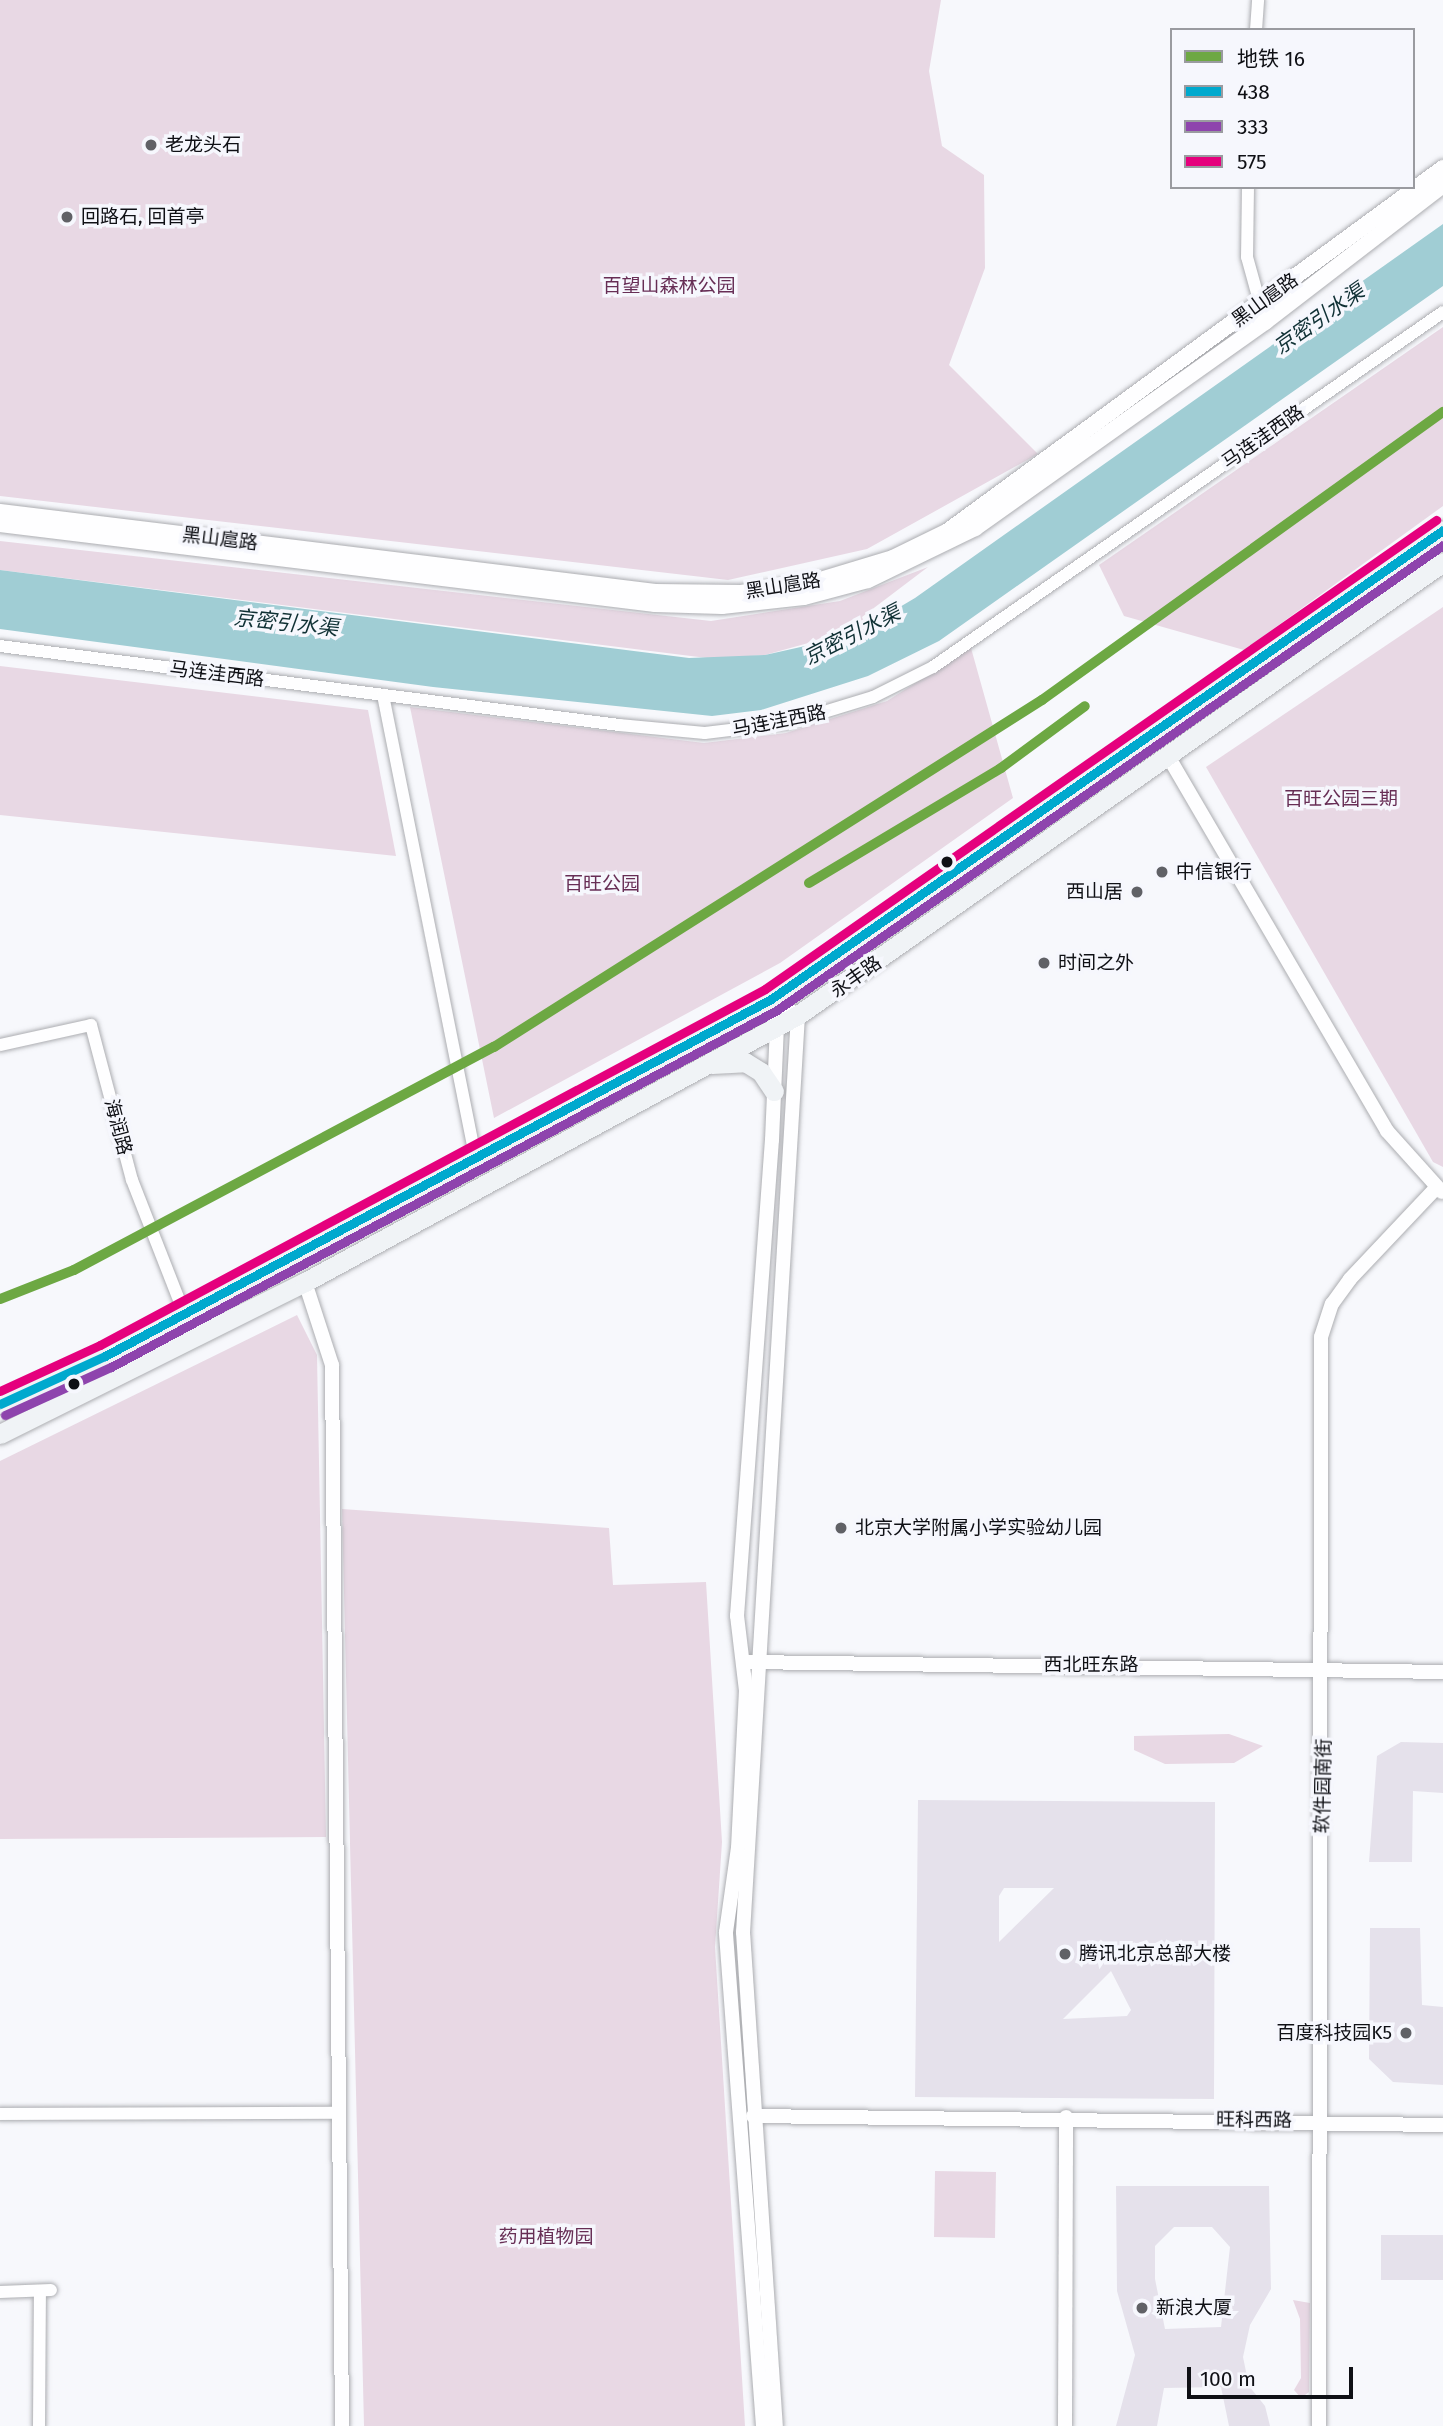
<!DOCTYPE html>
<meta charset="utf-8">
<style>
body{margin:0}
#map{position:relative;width:1443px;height:2426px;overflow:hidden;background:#f7f8fc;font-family:"Fira Sans","Noto Sans SC",sans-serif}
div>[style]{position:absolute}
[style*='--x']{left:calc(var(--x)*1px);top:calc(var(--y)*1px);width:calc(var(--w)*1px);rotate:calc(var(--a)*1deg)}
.green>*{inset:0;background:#e8d8e4}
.water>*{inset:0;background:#a0cdd4}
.building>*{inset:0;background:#e5e1eb}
.roads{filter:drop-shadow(0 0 2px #acadb1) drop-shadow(0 0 2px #acadb1)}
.minor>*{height:12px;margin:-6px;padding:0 6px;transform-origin:6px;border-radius:6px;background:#fefeff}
.tertiary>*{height:14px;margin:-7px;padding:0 7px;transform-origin:7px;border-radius:7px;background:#fefeff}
.secondary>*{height:16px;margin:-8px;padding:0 8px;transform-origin:8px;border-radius:8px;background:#fefeff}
.primary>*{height:19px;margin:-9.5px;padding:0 9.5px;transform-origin:9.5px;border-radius:9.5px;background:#f0f3f6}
.bus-1>*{height:9px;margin:-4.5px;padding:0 4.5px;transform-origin:4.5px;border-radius:4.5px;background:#00a9ce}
.bus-2>*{height:9px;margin:-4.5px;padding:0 4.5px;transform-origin:4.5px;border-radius:4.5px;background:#8e44ad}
.bus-3>*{height:9px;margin:-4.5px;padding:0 4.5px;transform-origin:4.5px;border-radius:4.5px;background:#e5007d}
.metro-1>*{height:10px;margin:-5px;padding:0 5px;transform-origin:5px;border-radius:5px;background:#6da843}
.dots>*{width:19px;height:19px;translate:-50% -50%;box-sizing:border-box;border:4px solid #f6f7fd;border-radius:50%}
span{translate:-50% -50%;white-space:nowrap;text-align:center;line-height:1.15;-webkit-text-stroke:7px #f6f7fd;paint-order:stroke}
.poi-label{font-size:19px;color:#0f1015}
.left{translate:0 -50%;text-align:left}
.right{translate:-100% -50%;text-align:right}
.park-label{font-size:19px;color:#672e55}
.street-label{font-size:19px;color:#0f1015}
.water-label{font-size:21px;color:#0f3034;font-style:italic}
.legend{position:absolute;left:1170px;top:28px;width:245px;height:161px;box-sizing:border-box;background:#f6f7fd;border:2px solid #9a9ba0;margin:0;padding:9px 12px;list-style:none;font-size:21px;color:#0f1015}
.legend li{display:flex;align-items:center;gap:14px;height:35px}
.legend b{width:35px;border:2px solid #9a9ba0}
.scale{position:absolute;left:1187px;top:2367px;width:166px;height:32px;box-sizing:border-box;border:4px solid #0f1015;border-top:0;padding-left:9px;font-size:21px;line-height:24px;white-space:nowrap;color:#0f1015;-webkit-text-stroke:5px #f6f7fd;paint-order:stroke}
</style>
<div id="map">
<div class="green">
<i style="clip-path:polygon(0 0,941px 0,929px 71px,942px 146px,984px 175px,985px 268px,949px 365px,1038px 454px,867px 549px,728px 580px,0 496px)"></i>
<i style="clip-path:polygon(1443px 327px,1443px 506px,1244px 650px,1124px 616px,1099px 565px)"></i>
<i style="clip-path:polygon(0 541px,711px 621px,840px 601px,928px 567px,862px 617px,866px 627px,765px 655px,715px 659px,0 570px)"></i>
<i style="clip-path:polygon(1443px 607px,1443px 1167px,1433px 1162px,1206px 767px)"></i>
<i style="clip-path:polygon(971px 648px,1013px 798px,780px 963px,494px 1118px,410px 707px,704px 743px,786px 733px,887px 701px)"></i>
<i style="clip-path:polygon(0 666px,368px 710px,396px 856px,0 815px)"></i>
<i style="clip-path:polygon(297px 1315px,317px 1355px,326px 1837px,0 1839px,0 1461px)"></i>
<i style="clip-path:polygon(342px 1509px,609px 1528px,613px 1585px,706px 1582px,722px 1842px,715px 1947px,745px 2426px,364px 2426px)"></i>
<i style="clip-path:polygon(1229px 1734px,1263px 1746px,1234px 1763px,1165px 1764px,1134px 1750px,1134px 1736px)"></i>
<i style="clip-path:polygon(935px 2171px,996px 2172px,995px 2238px,934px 2237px)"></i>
<i style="clip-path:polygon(1293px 2300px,1310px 2303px,1309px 2392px,1301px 2398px,1294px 2390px,1301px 2378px,1300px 2319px)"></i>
</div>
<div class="water">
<i style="clip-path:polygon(1443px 224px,1443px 286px,939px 641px,868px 676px,761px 710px,712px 716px,433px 687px,0 629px,0 570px,689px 658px,765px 655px,823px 642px,866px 627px,915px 598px)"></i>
</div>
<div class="building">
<i style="clip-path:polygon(1401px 1742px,1443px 1743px,1443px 1793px,1413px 1791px,1412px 1862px,1369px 1862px,1377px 1756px)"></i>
<i style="clip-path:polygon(evenodd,918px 1800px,1215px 1802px,1214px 2099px,915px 2097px,918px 1800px,1004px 1888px,1054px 1888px,999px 1942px,999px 1896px,1004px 1888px,918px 1800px,1111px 1971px,1131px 2010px,1127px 2016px,1063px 2019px,1111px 1971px)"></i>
<i style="clip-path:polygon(1370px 1928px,1420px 1928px,1422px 2005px,1443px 2007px,1443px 2085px,1393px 2082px,1369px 2059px)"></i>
<i style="clip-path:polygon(evenodd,1116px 2186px,1269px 2186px,1271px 2289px,1250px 2325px,1243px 2357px,1249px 2386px,1265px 2406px,1270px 2426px,1229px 2426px,1221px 2387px,1164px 2388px,1157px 2426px,1116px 2426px,1135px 2355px,1117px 2291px,1116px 2186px,1174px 2227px,1212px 2227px,1230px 2247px,1221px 2327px,1165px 2329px,1155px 2279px,1155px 2246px,1174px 2227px)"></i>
<i style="clip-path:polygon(1381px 2235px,1443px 2235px,1443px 2280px,1381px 2280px)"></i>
</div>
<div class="roads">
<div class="minor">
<i style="--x:1256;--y:30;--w:30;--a:-86"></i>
<i style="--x:1248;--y:187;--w:70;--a:90.8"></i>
<i style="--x:1247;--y:257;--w:67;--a:74.5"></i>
<i style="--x:0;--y:646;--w:624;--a:7.27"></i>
<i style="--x:619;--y:725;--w:86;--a:5.3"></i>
<i style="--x:705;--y:733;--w:84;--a:-6.9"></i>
<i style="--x:788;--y:723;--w:89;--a:-17"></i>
<i style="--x:873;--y:697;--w:67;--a:-26.6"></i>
<i style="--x:933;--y:667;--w:621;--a:-34.84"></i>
<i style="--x:383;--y:695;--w:468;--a:78.7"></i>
<i style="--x:0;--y:1045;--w:93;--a:-12.4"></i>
<i style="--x:91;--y:1025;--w:160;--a:75.2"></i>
<i style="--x:132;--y:1180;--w:143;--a:68.6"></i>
<i style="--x:0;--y:2114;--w:335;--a:-0.2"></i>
<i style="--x:0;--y:2292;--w:51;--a:-2.2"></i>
<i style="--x:39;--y:2426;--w:135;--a:-89.6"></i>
</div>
<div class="tertiary">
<i style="--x:1168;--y:756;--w:434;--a:59.7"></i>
<i style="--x:1387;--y:1131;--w:82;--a:48"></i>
<i style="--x:771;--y:999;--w:31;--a:31"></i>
<i style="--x:798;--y:1015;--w:919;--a:93.43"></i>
<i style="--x:743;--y:1932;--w:495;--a:86.2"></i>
<i style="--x:305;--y:1282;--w:87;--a:72"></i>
<i style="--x:332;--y:1365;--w:1061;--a:89.46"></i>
<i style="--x:748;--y:1662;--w:695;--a:0.82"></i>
<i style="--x:753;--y:2116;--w:690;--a:0.75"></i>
<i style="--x:763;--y:2426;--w:495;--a:-94.3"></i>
<i style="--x:726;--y:1932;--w:85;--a:-81.9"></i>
<i style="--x:738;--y:1848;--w:157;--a:-87.1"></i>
<i style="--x:746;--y:1691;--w:76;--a:-96.8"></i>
<i style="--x:737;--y:1616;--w:477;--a:-85.8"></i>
<i style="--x:772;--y:1140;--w:113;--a:-87.5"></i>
<i style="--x:777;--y:1027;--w:29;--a:-102"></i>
<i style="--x:1065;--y:2426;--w:309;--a:-89.8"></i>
<i style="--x:1319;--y:2426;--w:1089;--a:-89.89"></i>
<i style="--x:1321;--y:1337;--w:35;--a:-72"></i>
<i style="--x:1332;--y:1304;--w:31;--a:-54"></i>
<i style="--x:1350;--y:1279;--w:125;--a:-46.6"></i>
</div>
<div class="secondary">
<i style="--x:0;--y:512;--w:660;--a:6.96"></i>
<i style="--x:655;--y:592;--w:86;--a:0.7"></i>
<i style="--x:741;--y:593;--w:74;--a:-8.6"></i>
<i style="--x:814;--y:582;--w:83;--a:-16.9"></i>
<i style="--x:893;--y:558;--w:61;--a:-26.1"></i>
<i style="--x:948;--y:531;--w:614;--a:-36.25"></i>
<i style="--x:0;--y:524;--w:660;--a:6.96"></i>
<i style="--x:655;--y:604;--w:67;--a:1.7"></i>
<i style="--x:722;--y:606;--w:82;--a:-6.3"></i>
<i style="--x:804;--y:597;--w:66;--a:-14.9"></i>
<i style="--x:868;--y:580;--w:119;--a:-25.9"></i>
<i style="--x:975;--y:528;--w:356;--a:-35.4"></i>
<i style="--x:1265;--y:322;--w:225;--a:-37.6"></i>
</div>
<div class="primary">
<i style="--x:712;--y:1064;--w:33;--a:-3"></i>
<i style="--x:745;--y:1062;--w:19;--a:32"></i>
<i style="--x:761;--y:1072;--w:23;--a:56"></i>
<i style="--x:0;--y:1404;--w:115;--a:-24.6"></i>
<i style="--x:105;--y:1356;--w:756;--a:-28.19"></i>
<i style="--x:771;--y:999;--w:819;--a:-34.91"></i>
<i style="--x:0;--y:1434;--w:341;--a:-26.5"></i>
<i style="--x:305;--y:1282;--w:561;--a:-28.44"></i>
<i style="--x:798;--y:1015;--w:788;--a:-35.08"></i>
</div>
</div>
<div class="bus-1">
<i style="--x:0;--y:1404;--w:115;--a:-24.6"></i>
<i style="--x:105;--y:1356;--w:756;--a:-28.19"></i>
<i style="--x:771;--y:999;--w:819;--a:-34.91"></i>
</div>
<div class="bus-2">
<i style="--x:5;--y:1415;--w:116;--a:-24.4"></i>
<i style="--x:111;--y:1367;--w:756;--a:-28.19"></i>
<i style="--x:777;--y:1010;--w:812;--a:-34.92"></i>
</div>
<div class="bus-3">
<i style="--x:0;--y:1391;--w:110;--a:-24.7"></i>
<i style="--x:100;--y:1345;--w:754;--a:-28.16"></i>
<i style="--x:765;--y:989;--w:819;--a:-34.95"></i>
</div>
<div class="metro-1">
<i style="--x:809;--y:883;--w:224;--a:-30.9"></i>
<i style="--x:1001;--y:768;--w:104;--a:-36.4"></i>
<i style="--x:0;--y:1299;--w:79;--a:-21.4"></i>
<i style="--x:74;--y:1270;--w:476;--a:-28"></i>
<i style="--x:494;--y:1047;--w:649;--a:-32.34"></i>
<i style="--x:1042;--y:700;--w:494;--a:-35.7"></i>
</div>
<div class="dots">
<i style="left:151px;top:145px;background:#606166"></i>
<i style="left:67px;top:217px;background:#606166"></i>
<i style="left:947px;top:862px;background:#0f1015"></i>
<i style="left:1162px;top:872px;background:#606166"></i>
<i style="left:1137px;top:892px;background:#606166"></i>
<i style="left:1044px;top:963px;background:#606166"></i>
<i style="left:74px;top:1384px;background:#0f1015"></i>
<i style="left:841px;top:1528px;background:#606166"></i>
<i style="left:1065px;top:1954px;background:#606166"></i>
<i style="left:1406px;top:2033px;background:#606166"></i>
<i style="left:1142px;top:2308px;background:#606166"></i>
</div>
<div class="poi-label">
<span class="left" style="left:165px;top:145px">老龙头石</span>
<span class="left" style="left:81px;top:217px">回路石, 回首亭</span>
<span class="left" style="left:1176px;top:872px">中信银行</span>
<span class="right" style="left:1123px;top:892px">西山居</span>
<span class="left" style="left:1058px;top:963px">时间之外</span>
<span class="left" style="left:855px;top:1528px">北京大学附属小学实验幼儿园</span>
<span class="left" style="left:1079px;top:1954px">腾讯北京总部大楼</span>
<span class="right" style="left:1392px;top:2033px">百度科技园K5</span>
<span class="left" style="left:1156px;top:2308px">新浪大厦</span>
</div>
<div class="park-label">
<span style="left:669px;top:286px">百望山森林公园</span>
<span style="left:1341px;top:799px">百旺公园三期</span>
<span style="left:602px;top:884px">百旺公园</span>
<span style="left:546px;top:2237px">药用植物园</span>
</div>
<div class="street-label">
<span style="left:1265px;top:300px;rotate:-36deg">黑山扈路</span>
<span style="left:1263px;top:437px;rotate:-35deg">马连洼西路</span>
<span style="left:220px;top:539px;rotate:7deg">黑山扈路</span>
<span style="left:783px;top:586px;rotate:-9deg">黑山扈路</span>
<span style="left:217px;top:674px;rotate:7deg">马连洼西路</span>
<span style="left:779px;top:721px;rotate:-11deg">马连洼西路</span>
<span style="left:856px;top:977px;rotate:-35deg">永丰路</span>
<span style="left:118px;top:1127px;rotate:75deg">海润路</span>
<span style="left:1091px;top:1665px">西北旺东路</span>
<span style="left:1323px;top:1786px;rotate:-89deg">软件园南街</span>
<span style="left:1254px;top:2120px;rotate:1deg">旺科西路</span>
</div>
<div class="water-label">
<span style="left:1319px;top:319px;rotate:-35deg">京密引水渠</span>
<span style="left:286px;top:623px;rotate:6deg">京密引水渠</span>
<span style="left:852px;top:635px;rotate:-27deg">京密引水渠</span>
</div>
<ul class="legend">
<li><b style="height:9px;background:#6da843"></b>地铁 16</li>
<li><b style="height:9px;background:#00a9ce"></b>438</li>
<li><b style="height:9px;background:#8e44ad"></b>333</li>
<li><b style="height:9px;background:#e5007d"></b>575</li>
</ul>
<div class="scale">100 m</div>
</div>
